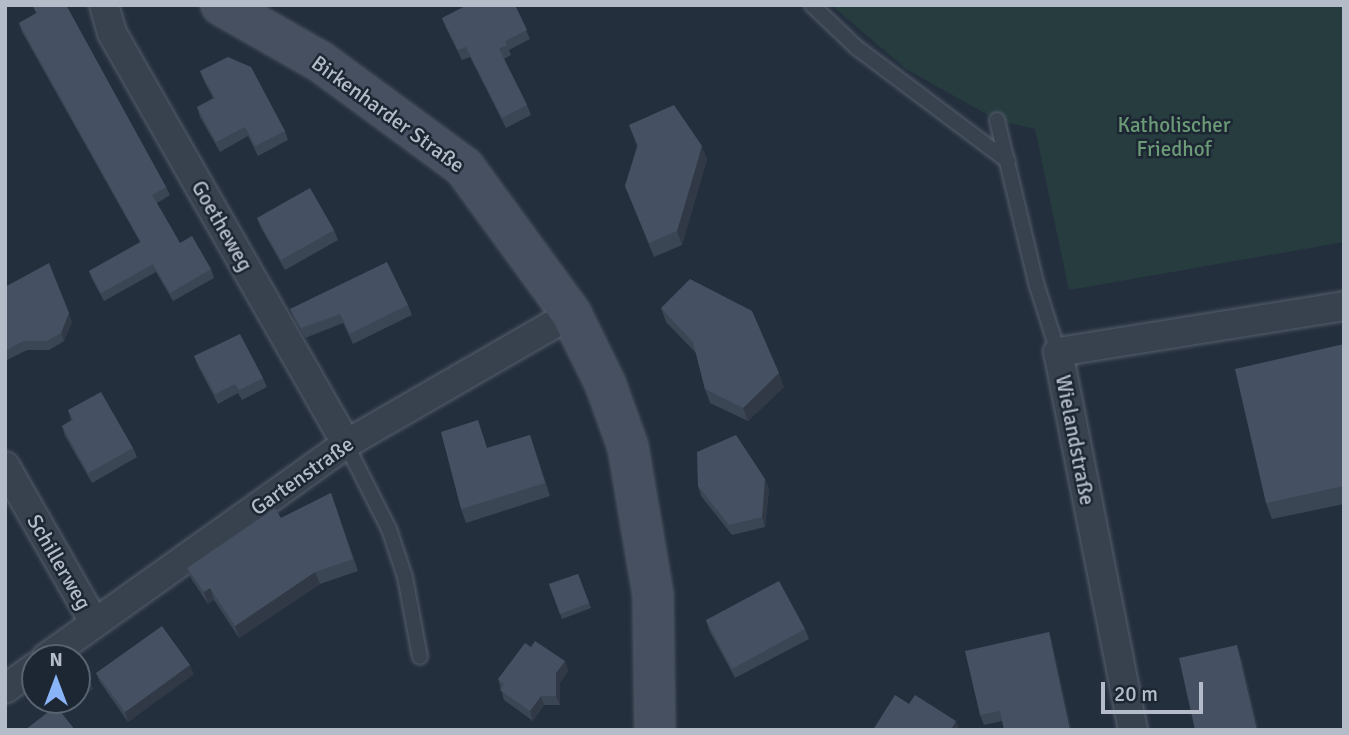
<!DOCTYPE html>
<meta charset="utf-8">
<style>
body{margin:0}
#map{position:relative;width:1349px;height:735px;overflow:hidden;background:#242f3e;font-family:Signika,sans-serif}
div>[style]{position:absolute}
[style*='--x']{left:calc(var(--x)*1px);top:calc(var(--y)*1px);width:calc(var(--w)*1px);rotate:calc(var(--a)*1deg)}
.green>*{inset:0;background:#263c3f}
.roads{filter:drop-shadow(0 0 2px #565f6c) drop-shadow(0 0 2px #565f6c)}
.lane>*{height:14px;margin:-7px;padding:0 7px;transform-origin:7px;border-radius:7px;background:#38414e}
.street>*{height:28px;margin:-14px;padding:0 14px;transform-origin:14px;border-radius:14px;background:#38414e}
.secondary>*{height:38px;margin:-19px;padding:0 19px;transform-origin:19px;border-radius:19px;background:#465061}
.wall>*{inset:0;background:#3b4654}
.shaded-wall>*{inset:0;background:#303945}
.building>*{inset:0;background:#455162}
span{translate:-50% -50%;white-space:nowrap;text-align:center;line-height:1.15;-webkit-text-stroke:5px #1d2633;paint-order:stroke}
.street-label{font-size:21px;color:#b4bcc9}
.park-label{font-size:21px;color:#6b9a76}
.frame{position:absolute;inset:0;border:7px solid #b4bcc9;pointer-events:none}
.north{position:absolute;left:21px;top:644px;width:70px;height:70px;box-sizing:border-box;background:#1d2633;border:2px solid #59626f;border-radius:50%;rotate:0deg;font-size:19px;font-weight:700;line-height:28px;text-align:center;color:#b4bcc9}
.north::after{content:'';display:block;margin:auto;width:24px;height:32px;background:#8ab4f8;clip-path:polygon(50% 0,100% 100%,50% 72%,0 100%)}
.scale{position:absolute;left:1101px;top:682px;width:102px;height:32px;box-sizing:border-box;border:4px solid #b4bcc9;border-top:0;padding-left:9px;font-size:21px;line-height:24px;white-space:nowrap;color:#b4bcc9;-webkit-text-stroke:5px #1d2633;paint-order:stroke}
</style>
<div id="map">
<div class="green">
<i style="clip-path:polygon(831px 5px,1344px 5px,1344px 242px,1069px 290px,1035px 129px,997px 120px,906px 69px)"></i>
</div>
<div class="roads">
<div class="lane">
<i style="--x:812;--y:5;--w:61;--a:43.7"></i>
<i style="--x:856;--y:47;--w:190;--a:36.9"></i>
<i style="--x:997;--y:120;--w:171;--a:76.5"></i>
<i style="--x:1037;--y:286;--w:69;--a:72.3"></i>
<i style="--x:346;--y:444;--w:95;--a:63.2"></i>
<i style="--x:389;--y:529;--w:51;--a:71.6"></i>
<i style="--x:405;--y:577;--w:81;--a:79.4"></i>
</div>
<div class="street">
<i style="--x:104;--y:5;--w:29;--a:74"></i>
<i style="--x:112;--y:33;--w:473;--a:60.3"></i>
<i style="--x:5;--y:466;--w:180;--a:60.3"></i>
<i style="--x:46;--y:658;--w:369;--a:-35.5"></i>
<i style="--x:346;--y:444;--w:260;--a:-30"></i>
<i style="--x:5;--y:689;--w:37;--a:-36"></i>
<i style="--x:1133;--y:730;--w:385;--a:-101.2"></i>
<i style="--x:1058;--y:352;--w:290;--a:-9.1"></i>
</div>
<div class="secondary">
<i style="--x:221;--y:5;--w:115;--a:29.7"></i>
<i style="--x:321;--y:62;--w:177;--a:36.3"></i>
<i style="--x:464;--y:167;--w:182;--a:53.9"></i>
<i style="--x:571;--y:314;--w:77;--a:63.8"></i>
<i style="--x:605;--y:383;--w:68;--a:70.2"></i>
<i style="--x:628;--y:447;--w:150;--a:80.4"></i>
<i style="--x:653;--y:595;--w:135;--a:89.2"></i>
</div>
</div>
<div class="wall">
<i style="clip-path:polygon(32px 5px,66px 5px,166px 187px,170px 195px,157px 203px,180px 243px,211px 269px,214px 278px,173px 301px,156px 272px,104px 301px,92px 279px,89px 271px,140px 242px,22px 32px,19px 23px,36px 13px)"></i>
<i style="clip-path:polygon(467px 5px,515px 5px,530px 39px,509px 50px,511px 55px,504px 59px,527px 105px,531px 115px,506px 128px,470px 57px,462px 60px,446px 28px,442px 18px)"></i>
<i style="clip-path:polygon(200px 71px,285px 131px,288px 140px,258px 156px,248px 136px,220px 152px,200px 117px,197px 107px,213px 98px,204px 81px)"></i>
<i style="clip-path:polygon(629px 125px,707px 159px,682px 245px,654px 257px,625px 186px,637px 146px)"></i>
<i style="clip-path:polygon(257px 218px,334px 230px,338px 240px,285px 270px,261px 228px)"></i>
<i style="clip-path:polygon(5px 287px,72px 322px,64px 341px,49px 350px,27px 350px,5px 361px)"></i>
<i style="clip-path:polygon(408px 305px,412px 315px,353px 344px,343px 323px,305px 338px,294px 319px,290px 309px)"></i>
<i style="clip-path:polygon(661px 308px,784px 387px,748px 421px,710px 403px,705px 389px,696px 353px,666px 322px)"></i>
<i style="clip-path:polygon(1344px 344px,1344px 504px,1272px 519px,1266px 503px)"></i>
<i style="clip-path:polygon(194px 356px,263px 378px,267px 387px,242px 400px,238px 393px,218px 404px,198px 366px)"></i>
<i style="clip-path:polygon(68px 410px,133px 448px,137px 457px,92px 483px,65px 436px,62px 426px,71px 420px)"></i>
<i style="clip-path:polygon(530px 435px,550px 496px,466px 523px,461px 509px,488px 448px)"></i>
<i style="clip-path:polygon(698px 486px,769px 488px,765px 527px,732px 535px,701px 496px)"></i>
<i style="clip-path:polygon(331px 493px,358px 571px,320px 584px,239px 638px,214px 600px,208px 604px,192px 580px,187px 568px,281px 518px)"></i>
<i style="clip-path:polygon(578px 574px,591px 608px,562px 619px,549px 584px)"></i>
<i style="clip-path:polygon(706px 620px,805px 629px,809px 639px,735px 678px,709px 630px)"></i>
<i style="clip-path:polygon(1049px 632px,1052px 642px,1002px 721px,984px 725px,980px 715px)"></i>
<i style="clip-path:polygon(531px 647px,565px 661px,568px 671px,560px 683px,560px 705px,544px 705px,533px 721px,504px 700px,498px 679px)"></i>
<i style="clip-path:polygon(96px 673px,194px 674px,128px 722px,100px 682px)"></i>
</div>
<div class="shaded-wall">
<i style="clip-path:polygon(702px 146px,707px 159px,682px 245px,677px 231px)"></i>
<i style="clip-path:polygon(69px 313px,72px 322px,64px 341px,61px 333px)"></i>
<i style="clip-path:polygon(779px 373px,784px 387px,748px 421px,743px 408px)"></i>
<i style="clip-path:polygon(765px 479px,769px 488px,765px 527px,762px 517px)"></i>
<i style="clip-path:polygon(315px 572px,320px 584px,239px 638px,235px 626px)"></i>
<i style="clip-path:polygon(210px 588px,214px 600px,208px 604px,204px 592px)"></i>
<i style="clip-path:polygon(1049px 632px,1052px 642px,1072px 730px,1070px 730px)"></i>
<i style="clip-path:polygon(1237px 645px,1242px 659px,1259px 730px,1257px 730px)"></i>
<i style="clip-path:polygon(565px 661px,568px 671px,560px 683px,560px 705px,556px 696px,556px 673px)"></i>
<i style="clip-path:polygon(190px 665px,194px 674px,128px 722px,125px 712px)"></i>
<i style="clip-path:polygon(91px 684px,93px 689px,67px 711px,65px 705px,72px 700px,77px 700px,77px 696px)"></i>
<i style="clip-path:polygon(541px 696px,544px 705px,533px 721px,530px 711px)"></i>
<i style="clip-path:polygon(956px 721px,960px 730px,951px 730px)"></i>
</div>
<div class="building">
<i style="clip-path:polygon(33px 5px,66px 5px,166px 187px,152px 195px,180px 243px,192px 236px,211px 269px,170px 293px,153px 264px,101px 293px,89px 271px,141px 242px,19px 23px,37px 13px)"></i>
<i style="clip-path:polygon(468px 5px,515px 5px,527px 30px,505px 41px,507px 45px,499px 49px,527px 105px,502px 118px,466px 47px,458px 50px,442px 18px)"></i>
<i style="clip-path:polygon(228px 57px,251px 67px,285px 131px,255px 146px,245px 127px,216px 142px,197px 107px,215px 98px,200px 71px)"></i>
<i style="clip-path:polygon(674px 105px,702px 146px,677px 231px,649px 243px,625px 186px,638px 145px,629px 125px)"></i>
<i style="clip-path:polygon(310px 188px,334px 230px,281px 260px,257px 218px)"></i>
<i style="clip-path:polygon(387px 262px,408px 305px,350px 334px,340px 314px,301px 328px,290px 309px)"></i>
<i style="clip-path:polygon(49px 263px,69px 313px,61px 333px,46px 341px,23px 341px,5px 351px,5px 287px)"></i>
<i style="clip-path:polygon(690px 279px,752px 311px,779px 373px,743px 408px,705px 389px,693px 342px,661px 308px)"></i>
<i style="clip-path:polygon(240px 334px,263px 378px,239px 390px,235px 384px,215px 394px,194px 356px)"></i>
<i style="clip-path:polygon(1344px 344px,1344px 486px,1266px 503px,1235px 369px)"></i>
<i style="clip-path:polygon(101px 392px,133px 448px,88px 473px,62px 426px,73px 420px,68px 410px)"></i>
<i style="clip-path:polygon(478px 420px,487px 448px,530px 435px,545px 483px,461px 509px,441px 432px)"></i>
<i style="clip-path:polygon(736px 435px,765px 479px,762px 517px,729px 525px,698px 486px,697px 452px)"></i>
<i style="clip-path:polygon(331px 493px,353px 559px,315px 572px,235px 626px,210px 588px,204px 592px,187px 568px,275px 508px,281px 518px)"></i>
<i style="clip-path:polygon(578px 574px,589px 603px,560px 614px,549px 584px)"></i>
<i style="clip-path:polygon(779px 581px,805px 629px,732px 669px,706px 620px)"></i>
<i style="clip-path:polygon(162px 626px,190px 665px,125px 712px,96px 673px)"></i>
<i style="clip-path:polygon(1049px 632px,1070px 730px,1004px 730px,1000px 711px,980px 715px,965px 651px)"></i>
<i style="clip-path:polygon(535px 641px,565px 661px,556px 673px,556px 696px,541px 696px,530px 711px,500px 690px,504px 684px,498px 679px,525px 643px,531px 647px)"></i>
<i style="clip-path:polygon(1237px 645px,1257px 730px,1195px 730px,1179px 658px)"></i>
<i style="clip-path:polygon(77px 667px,91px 684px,77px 696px)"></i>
<i style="clip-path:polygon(895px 695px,909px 704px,915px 695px,956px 721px,951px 730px,873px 730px)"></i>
<i style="clip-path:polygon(61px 700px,72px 700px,65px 705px)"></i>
<i style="clip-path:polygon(56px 706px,75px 730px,25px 730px)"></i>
</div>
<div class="street-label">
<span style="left:388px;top:114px;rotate:36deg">Birkenharder Straße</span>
<span style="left:222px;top:226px;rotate:60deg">Goetheweg</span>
<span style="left:1075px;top:440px;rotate:79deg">Wielandstraße</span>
<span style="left:302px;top:476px;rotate:-35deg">Gartenstraße</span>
<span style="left:59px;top:562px;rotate:60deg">Schillerweg</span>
</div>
<div class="park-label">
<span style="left:1174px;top:137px">Katholischer<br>Friedhof</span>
</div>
<div class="frame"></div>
<div class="north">N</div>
<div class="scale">20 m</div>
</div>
